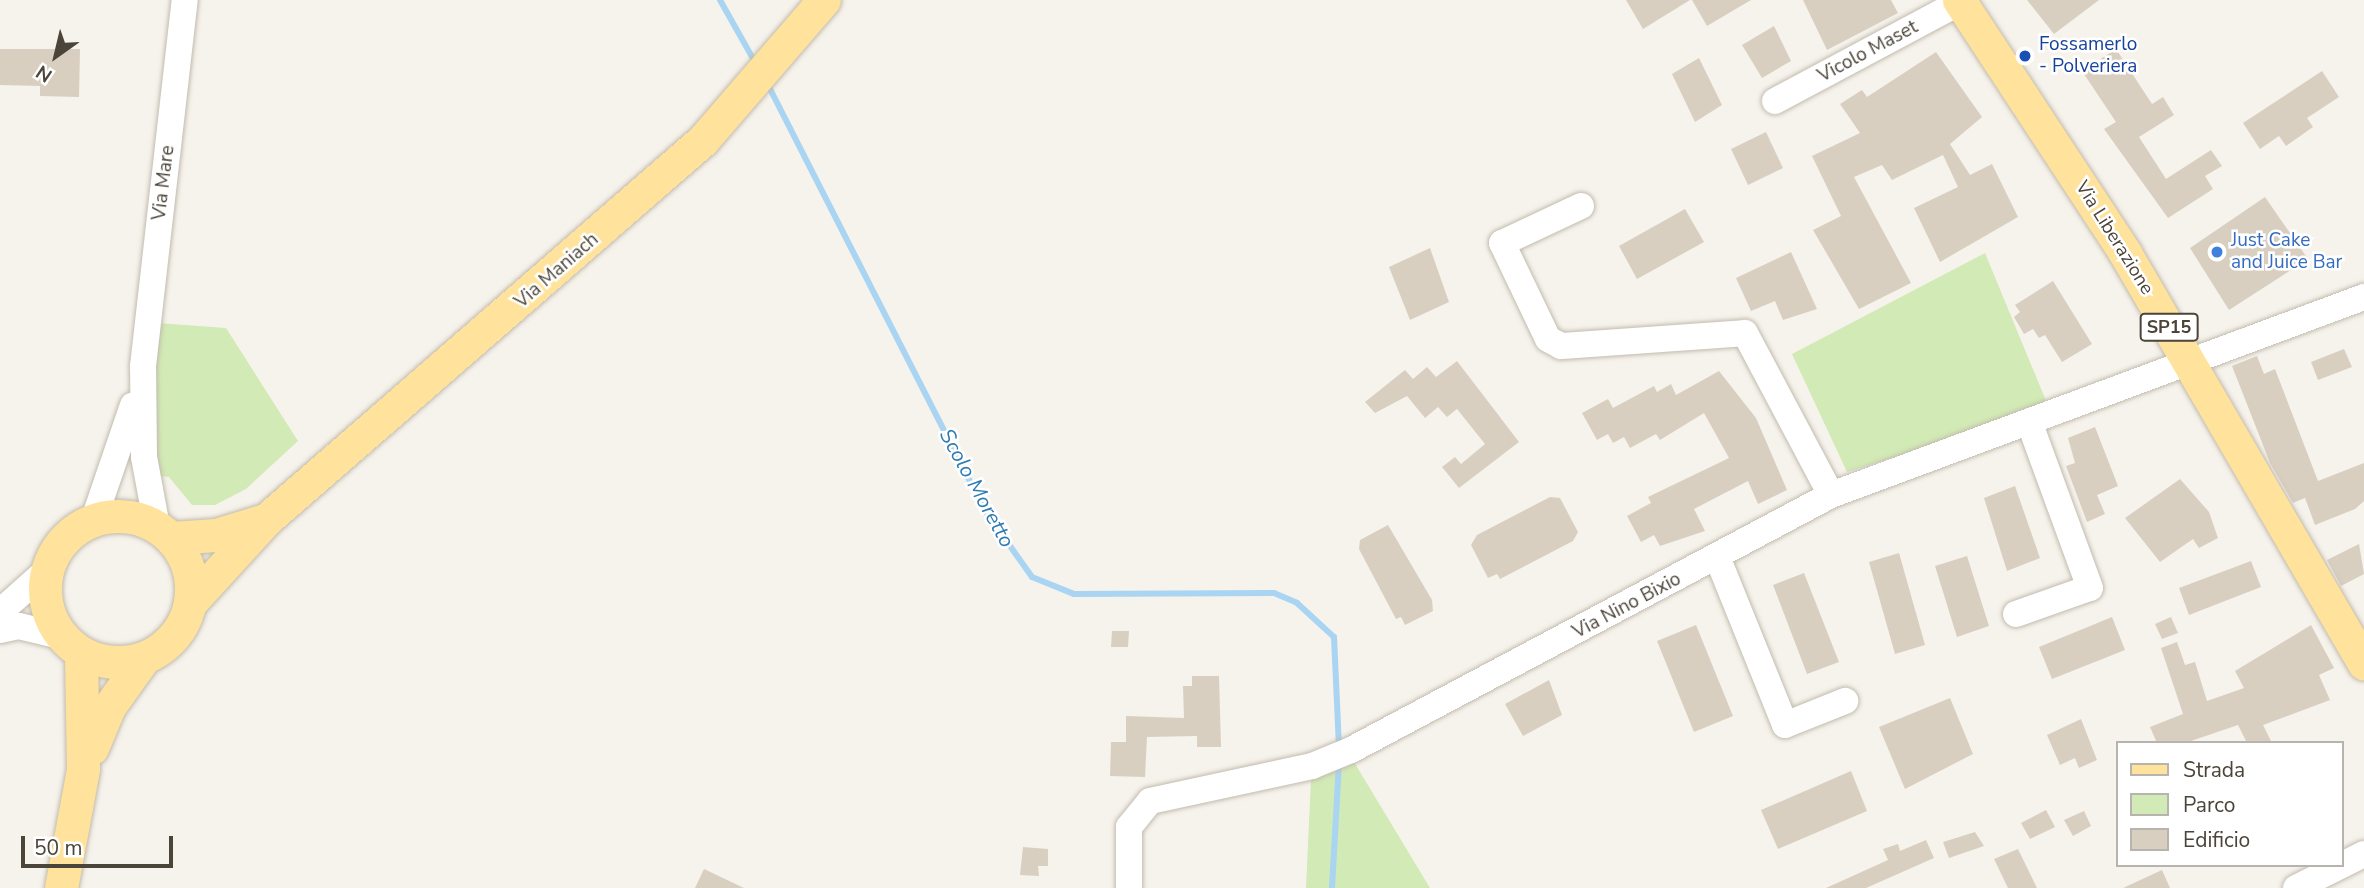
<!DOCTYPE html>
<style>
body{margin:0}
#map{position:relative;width:2364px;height:888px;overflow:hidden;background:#f6f3ec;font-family:"Nunito Sans",sans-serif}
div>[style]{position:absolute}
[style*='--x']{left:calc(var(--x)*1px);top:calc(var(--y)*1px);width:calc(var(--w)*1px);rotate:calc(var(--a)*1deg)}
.green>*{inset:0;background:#d2eab5}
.stream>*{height:6px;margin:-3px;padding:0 3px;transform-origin:3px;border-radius:3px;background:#a9d4f2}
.building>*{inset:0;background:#d8cfc1}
.roads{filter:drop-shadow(0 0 2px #c2bbae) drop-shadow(0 0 2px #c2bbae)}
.minor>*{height:26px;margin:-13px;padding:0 13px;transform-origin:13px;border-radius:13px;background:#fff}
.major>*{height:33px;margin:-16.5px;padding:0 16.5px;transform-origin:16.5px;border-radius:16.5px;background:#ffe39c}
.major>.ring{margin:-16.5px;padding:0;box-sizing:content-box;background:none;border:33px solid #ffe39c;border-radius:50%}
.dots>*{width:19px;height:19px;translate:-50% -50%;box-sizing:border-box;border:4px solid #fff;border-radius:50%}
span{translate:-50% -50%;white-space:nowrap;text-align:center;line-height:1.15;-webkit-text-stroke:5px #fff;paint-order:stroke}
.shield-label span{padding:2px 5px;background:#fff;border:2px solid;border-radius:5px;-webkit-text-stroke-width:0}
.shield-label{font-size:18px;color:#4b4439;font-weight:700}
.transit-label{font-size:19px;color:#164399}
.left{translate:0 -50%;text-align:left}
.street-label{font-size:19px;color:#4b4439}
.shop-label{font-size:19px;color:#366cbe}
.water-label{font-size:21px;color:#2e7ab2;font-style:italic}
.legend{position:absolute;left:2116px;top:741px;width:228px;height:126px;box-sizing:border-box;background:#fff;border:2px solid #b7b4b0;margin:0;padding:9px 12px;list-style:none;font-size:21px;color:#4b4439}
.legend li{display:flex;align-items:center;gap:14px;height:35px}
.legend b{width:35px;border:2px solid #b7b4b0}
.north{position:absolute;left:21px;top:21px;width:70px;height:70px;-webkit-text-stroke:5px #fff;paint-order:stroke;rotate:214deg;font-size:19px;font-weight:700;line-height:28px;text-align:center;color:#4b4439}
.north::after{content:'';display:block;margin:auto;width:24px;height:32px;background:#4b4439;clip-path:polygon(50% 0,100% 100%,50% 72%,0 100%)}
.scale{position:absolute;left:21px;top:836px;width:152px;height:32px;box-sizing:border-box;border:4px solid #4b4439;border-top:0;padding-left:9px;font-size:21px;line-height:24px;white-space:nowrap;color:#4b4439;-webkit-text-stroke:5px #fff;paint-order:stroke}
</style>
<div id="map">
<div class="green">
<i style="clip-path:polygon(1985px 253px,2049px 408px,1847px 472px,1792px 354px)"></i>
<i style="clip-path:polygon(158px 323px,226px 328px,298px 441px,246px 489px,215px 505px,192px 505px,169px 477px,154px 475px,150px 411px)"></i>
<i style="clip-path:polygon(1354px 762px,1430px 888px,1306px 888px,1311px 779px)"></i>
</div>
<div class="stream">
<i style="--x:720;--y:0;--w:73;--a:60.6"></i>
<i style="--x:767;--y:83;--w:478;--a:63"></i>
<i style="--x:984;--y:509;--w:83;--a:54.8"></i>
<i style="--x:1032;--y:577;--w:45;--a:22"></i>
<i style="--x:1074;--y:594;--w:200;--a:-0.3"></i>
<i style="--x:1274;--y:593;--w:25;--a:23"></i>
<i style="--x:1297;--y:603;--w:50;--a:42.6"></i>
<i style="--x:1334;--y:637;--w:110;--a:87.4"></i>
<i style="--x:1332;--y:888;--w:127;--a:-86.8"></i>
</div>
<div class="building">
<i style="clip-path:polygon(1626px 0,1690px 0,1643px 29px)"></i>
<i style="clip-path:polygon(1692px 0,1751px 0,1707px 26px)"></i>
<i style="clip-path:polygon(1803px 0,1891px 0,1898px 13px,1827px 50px)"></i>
<i style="clip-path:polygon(2027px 0,2099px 0,2054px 34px)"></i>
<i style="clip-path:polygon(1774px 26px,1791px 61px,1762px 78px,1742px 45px)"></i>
<i style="clip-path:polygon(0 49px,80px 49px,79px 97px,40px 96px,40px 86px,0 85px)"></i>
<i style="clip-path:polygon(2116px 49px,2152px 104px,2163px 97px,2174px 115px,2139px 137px,2166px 179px,2211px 150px,2222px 166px,2205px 176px,2213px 189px,2168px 218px,2104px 129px,2116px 122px,2082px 71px)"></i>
<i style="clip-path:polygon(1936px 52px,1982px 117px,1950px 144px,1970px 175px,1992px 164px,2018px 217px,1940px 262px,1914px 208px,1958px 187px,1943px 155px,1892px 180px,1882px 165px,1854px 177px,1911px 283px,1859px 309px,1813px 230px,1841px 216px,1812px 156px,1860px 133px,1840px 104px,1862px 90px,1867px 97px)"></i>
<i style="clip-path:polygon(1699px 58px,1722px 105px,1695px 122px,1672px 74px)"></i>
<i style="clip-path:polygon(2322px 71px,2339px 97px,2307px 118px,2313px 127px,2286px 146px,2279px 136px,2260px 149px,2243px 123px)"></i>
<i style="clip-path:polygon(1766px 132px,1783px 168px,1748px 185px,1731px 149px)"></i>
<i style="clip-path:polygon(2265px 197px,2308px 259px,2229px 310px,2190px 248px)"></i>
<i style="clip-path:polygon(1685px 209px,1704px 242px,1637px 279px,1619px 246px)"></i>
<i style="clip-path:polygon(1430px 248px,1449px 302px,1410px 320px,1389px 267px)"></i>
<i style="clip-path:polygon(1791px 252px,1817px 309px,1783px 320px,1775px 301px,1751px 311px,1736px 278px)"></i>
<i style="clip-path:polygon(2053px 281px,2092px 344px,2062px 362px,2045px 335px,2039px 338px,2033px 329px,2024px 334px,2014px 317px,2020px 312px,2015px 305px)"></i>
<i style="clip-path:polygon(2344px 349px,2352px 367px,2318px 380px,2311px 362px)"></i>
<i style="clip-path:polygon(2257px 356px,2264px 374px,2275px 369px,2318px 481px,2364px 463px,2364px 501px,2355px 509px,2315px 525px,2305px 498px,2293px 503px,2270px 463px,2232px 366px)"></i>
<i style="clip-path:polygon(1457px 361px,1519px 442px,1459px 488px,1442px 467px,1455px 457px,1461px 464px,1485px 444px,1457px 409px,1447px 417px,1438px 407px,1425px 418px,1407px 396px,1375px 413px,1365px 402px,1405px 370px,1413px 379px,1427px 367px,1436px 377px)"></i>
<i style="clip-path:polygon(1719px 371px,1756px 418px,1787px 490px,1758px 504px,1748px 481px,1694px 509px,1705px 531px,1660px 546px,1654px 535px,1641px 542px,1627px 516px,1651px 503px,1648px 497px,1729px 458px,1704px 413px,1660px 440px,1656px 434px,1630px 448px,1624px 437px,1613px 443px,1608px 434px,1597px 440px,1582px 413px,1608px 399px,1613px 408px,1654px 386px,1657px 392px,1671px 384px,1676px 395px)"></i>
<i style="clip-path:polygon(2095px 427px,2118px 486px,2097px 495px,2105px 514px,2087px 522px,2066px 466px,2075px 463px,2068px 438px)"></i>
<i style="clip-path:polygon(2180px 479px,2209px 512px,2218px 538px,2199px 548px,2193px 539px,2160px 562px,2125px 518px)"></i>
<i style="clip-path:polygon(2015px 486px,2040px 558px,2007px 571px,1984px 498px)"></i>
<i style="clip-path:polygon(1550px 497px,1560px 498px,1578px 532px,1573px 541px,1500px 579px,1497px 574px,1488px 578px,1471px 545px,1477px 535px)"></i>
<i style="clip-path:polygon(1388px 525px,1432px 600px,1433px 611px,1405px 625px,1401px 617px,1396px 619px,1359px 549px,1360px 540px)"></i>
<i style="clip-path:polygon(2359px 544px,2364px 574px,2341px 586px,2327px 560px)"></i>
<i style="clip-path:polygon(1899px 553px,1925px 645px,1895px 654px,1869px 562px)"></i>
<i style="clip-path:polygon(1967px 556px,1989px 626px,1957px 637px,1935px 566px)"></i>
<i style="clip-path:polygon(2251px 561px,2261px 587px,2189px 615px,2179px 588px)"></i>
<i style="clip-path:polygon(1804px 573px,1839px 662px,1807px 674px,1773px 585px)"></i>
<i style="clip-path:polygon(2112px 617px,2125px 650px,2052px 679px,2039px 647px)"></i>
<i style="clip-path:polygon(2171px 617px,2178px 633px,2162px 639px,2155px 624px)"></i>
<i style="clip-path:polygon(1696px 625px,1733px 716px,1694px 732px,1657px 641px)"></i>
<i style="clip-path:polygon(2311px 625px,2334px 668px,2319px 675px,2330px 700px,2263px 725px,2272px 743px,2247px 743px,2238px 725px,2185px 743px,2157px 743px,2150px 727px,2183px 714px,2161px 648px,2177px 642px,2185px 665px,2195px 662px,2207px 701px,2244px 688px,2235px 671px)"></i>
<i style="clip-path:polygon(1112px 631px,1129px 631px,1128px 647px,1111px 647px)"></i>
<i style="clip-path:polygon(1192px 676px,1219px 676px,1221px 747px,1197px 747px,1197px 736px,1147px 737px,1145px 777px,1110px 776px,1111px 742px,1126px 742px,1126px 716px,1184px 718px,1183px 686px,1192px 686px)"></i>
<i style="clip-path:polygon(1549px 680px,1562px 715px,1523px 736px,1505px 704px)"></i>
<i style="clip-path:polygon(1950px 698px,1973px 754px,1905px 789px,1879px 727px)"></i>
<i style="clip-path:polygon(2081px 719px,2097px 760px,2079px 768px,2075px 758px,2060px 765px,2047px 735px)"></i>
<i style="clip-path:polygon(1851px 771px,1867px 811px,1778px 849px,1761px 810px)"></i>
<i style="clip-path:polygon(2046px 810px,2055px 827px,2030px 839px,2021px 823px)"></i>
<i style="clip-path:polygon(2084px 811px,2091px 826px,2073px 836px,2064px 820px)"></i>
<i style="clip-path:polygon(1975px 832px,1984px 846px,1949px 858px,1943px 842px)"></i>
<i style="clip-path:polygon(1926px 840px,1934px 858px,1866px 888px,1826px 888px,1888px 860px,1883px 849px,1898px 844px,1900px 851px)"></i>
<i style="clip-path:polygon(1023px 847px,1048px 849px,1048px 866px,1038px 866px,1039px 876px,1020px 875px)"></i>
<i style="clip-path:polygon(2018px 849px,2037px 888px,2008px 888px,1994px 859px)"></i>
<i style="clip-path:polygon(704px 869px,744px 888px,695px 888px)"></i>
<i style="clip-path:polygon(2162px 870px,2170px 888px,2123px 888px)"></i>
</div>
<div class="roads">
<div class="minor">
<i style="--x:1775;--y:101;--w:214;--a:-28.1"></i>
<i style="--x:1581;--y:206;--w:87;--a:154.9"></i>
<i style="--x:1502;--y:243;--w:106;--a:64.4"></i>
<i style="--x:1548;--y:339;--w:15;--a:28"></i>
<i style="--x:1561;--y:346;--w:184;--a:-4"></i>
<i style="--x:1745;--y:333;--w:183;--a:62"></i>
<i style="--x:94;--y:519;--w:120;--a:-71.1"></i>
<i style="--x:157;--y:527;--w:71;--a:-100.5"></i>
<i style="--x:144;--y:457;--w:91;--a:-90.6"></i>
<i style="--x:143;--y:366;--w:368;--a:-83.5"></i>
<i style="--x:1718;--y:559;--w:179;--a:68"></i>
<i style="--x:1785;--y:725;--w:65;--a:-21.8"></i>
<i style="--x:0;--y:612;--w:62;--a:-41.7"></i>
<i style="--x:2016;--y:614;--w:78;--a:-19.4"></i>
<i style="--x:2090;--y:588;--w:175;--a:-110.1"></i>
<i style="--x:0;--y:630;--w:19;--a:-12"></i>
<i style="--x:19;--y:626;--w:42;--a:13.7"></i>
<i style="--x:1129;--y:888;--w:61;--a:-90"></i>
<i style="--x:1129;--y:827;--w:33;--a:-51"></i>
<i style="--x:1150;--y:801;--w:166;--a:-12.2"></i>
<i style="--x:1312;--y:766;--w:42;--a:-22.3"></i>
<i style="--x:1351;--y:750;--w:544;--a:-27.98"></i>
<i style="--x:1831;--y:495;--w:569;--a:-20.38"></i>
<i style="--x:2296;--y:888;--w:76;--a:-26.6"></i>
</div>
<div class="major">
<i style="--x:1959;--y:0;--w:303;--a:56.7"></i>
<i style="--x:2125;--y:253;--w:475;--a:59.8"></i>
<i class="ring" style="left:45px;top:516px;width:113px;height:113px"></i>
<i style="--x:171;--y:538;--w:45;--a:-3.8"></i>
<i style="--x:216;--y:535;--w:51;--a:-17"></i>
<i style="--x:190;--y:603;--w:114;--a:-47.5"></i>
<i style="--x:267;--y:519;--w:578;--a:-41"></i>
<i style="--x:703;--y:140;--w:185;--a:-49.2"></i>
<i style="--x:92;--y:748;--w:44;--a:-67.5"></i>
<i style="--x:109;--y:707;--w:60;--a:-54.5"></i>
<i style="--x:61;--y:888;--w:121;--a:-79.5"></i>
<i style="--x:83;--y:769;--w:116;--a:-91"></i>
</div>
</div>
<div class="dots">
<i style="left:2025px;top:56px;background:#1a4fb4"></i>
<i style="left:2217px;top:252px;background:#3f7fe0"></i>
</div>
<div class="shield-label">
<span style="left:2169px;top:327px">SP15</span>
</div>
<div class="transit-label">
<span class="left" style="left:2039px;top:56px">Fossamerlo<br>- Polveriera</span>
</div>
<div class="street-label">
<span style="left:1868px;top:52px;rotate:-28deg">Vicolo Maset</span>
<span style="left:164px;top:183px;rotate:-83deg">Via Mare</span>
<span style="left:2114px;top:238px;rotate:58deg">Via Liberazione</span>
<span style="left:557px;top:271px;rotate:-41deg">Via Maniach</span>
<span style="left:1627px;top:606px;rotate:-28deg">Via Nino Bixio</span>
</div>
<div class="shop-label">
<span class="left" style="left:2231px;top:252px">Just Cake<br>and Juice Bar</span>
</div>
<div class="water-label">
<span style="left:977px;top:488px;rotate:61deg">Scolo Moretto</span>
</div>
<ul class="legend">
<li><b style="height:9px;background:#ffe39c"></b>Strada</li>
<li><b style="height:19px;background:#d2eab5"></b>Parco</li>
<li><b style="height:19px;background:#d8cfc1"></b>Edificio</li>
</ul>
<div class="north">N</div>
<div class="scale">50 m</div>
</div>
